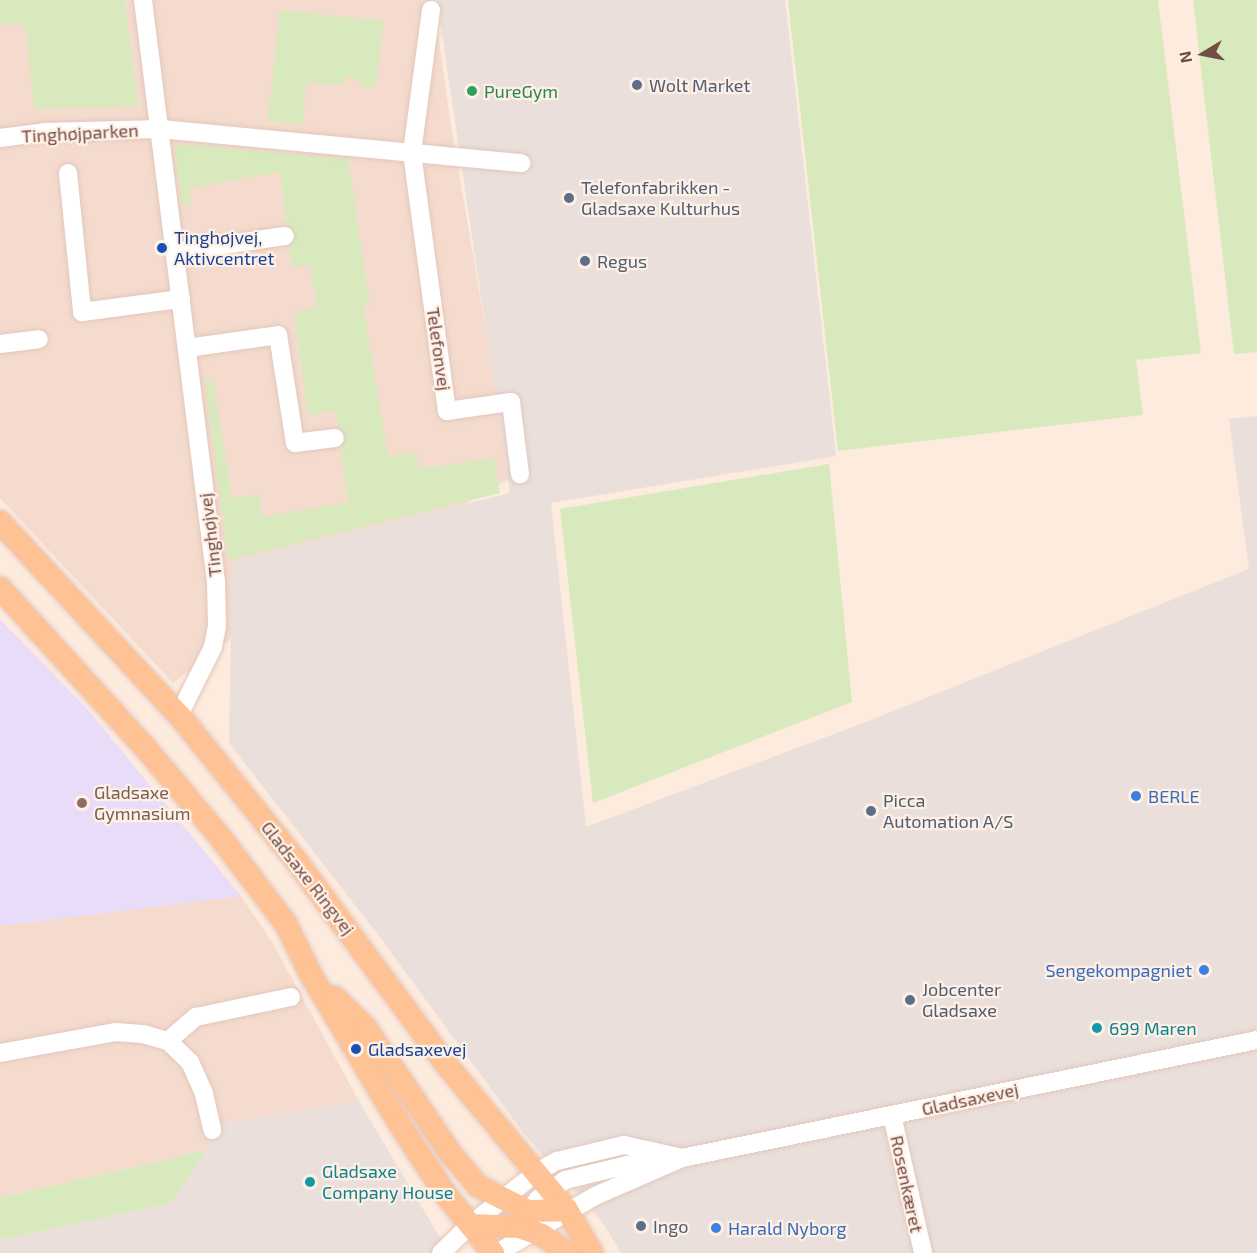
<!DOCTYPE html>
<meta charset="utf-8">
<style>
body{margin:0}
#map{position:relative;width:1257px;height:1253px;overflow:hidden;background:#fdebde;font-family:"Exo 2",sans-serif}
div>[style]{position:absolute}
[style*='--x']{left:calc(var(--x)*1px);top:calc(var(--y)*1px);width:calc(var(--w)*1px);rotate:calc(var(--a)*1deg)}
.residential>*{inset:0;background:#f4dbcd}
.industrial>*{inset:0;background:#eadfdb}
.education>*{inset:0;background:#e8dcf9}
.green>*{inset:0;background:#d8eabd}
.roads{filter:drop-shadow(0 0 2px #e3c7bd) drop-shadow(0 0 2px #e3c7bd)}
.minor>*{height:18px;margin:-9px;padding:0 9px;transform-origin:9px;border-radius:9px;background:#fff}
.major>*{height:22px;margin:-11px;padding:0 11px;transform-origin:11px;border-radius:11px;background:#fec294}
.dots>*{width:16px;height:16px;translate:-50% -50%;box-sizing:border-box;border:3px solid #fff0e5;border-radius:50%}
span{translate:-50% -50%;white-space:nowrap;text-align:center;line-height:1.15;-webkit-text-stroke:4.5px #fff0e5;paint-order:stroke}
.service-label{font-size:18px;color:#4e5e75}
.left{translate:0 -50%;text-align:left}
.leisure-label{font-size:18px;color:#27864d}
.street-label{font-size:18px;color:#734d46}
.transit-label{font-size:18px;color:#164399}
.education-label{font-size:18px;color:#785e54}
.shop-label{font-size:18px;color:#366cbe}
.right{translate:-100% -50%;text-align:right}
.culture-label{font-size:18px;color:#0d838f}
.north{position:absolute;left:1173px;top:24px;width:60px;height:60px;-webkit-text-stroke:4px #fff0e5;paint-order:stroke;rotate:260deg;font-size:16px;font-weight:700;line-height:24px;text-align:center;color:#734d46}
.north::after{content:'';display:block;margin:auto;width:21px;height:27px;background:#734d46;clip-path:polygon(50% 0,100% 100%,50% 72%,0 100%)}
</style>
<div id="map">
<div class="residential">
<i style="clip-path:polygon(0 0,433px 0,451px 126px,511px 478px,232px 638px,173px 683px,0 498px)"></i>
<i style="clip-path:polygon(241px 896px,272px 942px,359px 1101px,230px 1122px,212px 1131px,207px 1150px,0 1198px,0 926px)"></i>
</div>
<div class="industrial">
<i style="clip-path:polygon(437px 0,785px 0,836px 456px,551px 503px,586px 827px,866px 722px,1249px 569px,1229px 419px,1257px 416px,1257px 1253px,621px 1253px,603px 1223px,525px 1135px,379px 936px,229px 743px,232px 562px,510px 493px)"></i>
<i style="clip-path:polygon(359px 1101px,449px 1253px,0 1253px,0 1240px,171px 1203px,207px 1150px,212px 1130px,230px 1122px)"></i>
</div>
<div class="education">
<i style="clip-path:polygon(0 619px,88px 710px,241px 896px,0 926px)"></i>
</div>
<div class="green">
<i style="clip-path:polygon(0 0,125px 0,138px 106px,34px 109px,25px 24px,0 25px)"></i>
<i style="clip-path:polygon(788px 0,1158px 0,1201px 353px,1136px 360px,1143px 415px,838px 451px)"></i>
<i style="clip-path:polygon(1193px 0,1257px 0,1257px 352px,1234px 354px)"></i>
<i style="clip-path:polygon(280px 10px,384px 21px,375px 88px,359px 86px,360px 80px,345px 77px,343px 85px,306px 82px,303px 125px,268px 121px)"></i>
<i style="clip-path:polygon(181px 144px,348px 159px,370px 305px,363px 306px,388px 456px,416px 453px,420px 469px,493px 458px,500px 493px,228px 560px,205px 380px,213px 378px,232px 498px,259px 494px,262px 517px,348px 502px,336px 411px,308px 415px,294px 312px,317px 307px,310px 265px,292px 268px,280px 172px,189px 188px,191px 205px,182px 207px,175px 150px)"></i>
<i style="clip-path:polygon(829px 464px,852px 702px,593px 803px,560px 509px)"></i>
<i style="clip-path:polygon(207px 1150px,171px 1203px,0 1240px,0 1198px)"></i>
</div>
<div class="roads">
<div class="minor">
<i style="--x:143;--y:0;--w:587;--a:82.85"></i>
<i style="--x:216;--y:582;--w:44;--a:88.7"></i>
<i style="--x:217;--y:626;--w:21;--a:101"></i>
<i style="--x:213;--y:647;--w:76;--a:116.6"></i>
<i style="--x:431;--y:10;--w:144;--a:97.6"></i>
<i style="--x:412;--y:153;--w:260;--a:82.3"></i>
<i style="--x:447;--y:411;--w:65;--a:-8"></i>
<i style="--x:511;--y:402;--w:73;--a:82.9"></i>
<i style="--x:0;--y:138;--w:45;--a:-7.6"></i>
<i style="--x:45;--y:132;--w:115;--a:-1.5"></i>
<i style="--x:160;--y:129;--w:363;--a:5.4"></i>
<i style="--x:68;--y:173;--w:140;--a:84.2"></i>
<i style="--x:82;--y:312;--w:100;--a:-7.5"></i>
<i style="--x:175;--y:252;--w:111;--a:-8.3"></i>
<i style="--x:0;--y:344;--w:39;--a:-7"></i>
<i style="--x:187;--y:348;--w:92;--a:-8.1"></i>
<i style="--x:278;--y:335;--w:109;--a:81.1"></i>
<i style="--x:295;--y:443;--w:40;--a:-7.1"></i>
<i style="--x:168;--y:1041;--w:37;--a:-41"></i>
<i style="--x:196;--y:1017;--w:97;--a:-11.9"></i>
<i style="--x:0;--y:1053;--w:117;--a:-10.3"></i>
<i style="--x:115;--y:1032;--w:28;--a:4"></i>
<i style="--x:143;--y:1034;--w:26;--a:16"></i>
<i style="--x:168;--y:1041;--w:30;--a:44"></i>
<i style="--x:190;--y:1062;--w:35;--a:66"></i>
<i style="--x:204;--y:1094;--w:37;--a:77"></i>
<i style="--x:892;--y:1115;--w:141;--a:77.3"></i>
<i style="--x:523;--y:1219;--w:25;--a:-53"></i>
<i style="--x:538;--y:1199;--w:33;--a:-35"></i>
<i style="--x:565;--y:1180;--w:64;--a:-13.6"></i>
<i style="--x:627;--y:1165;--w:36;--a:-8"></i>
<i style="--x:441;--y:1253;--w:40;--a:-44"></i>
<i style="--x:470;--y:1225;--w:85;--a:-38.3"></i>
<i style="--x:537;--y:1172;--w:23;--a:-29"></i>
<i style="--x:557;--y:1161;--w:69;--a:-13.4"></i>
<i style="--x:624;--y:1145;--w:59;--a:12.6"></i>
<i style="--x:497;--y:1253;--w:113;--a:-30.2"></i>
<i style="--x:595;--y:1196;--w:95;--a:-23.6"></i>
<i style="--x:682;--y:1158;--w:587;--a:-11.6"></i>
</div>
<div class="major">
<i style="--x:0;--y:522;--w:263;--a:47.2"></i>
<i style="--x:179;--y:715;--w:189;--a:51.2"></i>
<i style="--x:297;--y:862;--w:256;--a:53.6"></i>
<i style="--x:449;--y:1068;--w:185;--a:50.3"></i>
<i style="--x:567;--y:1210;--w:50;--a:59.8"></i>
<i style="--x:0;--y:588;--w:214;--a:47.7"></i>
<i style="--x:144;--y:746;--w:120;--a:50.1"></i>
<i style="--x:221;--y:838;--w:108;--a:52.9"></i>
<i style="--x:286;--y:924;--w:57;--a:63.9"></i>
<i style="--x:311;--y:975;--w:172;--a:59.3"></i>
<i style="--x:399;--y:1123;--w:86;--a:56.9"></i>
<i style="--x:446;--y:1195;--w:75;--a:51"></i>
<i style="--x:334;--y:997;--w:43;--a:44.1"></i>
<i style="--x:365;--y:1027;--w:153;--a:55.9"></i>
<i style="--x:451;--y:1154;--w:42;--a:49.8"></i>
<i style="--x:478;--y:1186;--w:56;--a:26.6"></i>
<i style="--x:528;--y:1211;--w:39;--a:-1"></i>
<i style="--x:470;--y:1225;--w:49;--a:2.3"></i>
<i style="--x:519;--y:1227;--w:24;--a:19"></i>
<i style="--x:542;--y:1235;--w:31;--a:36"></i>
</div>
</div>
<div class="dots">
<i style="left:637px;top:85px;background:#5c6f8a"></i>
<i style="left:472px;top:91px;background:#2e9e5b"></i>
<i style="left:569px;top:198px;background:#5c6f8a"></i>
<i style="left:162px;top:248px;background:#1a4fb4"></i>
<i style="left:585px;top:261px;background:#5c6f8a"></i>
<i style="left:1136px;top:796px;background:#3f7fe0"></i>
<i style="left:82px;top:803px;background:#8d6e63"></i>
<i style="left:871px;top:811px;background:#5c6f8a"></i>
<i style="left:1204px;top:970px;background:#3f7fe0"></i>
<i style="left:910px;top:1000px;background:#5c6f8a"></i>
<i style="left:1097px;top:1028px;background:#0f9aa8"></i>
<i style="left:356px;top:1049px;background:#1a4fb4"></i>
<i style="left:310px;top:1182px;background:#0f9aa8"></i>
<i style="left:641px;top:1226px;background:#5c6f8a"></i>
<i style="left:716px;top:1228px;background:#3f7fe0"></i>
</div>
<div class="service-label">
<span class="left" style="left:649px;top:85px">Wolt Market</span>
<span class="left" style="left:581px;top:198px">Telefonfabrikken -<br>Gladsaxe Kulturhus</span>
<span class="left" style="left:597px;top:261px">Regus</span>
<span class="left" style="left:883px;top:811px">Picca<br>Automation A/S</span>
<span class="left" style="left:922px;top:1000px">Jobcenter<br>Gladsaxe</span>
<span class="left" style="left:653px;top:1226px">Ingo</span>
</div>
<div class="leisure-label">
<span class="left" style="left:484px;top:91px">PureGym</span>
</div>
<div class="street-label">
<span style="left:80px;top:133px;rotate:-3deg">Tinghøjparken</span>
<span style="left:439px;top:349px;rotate:82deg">Telefonvej</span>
<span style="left:210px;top:535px;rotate:-97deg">Tinghøjvej</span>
<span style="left:308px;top:878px;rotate:52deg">Gladsaxe Ringvej</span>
<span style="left:970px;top:1099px;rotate:-12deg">Gladsaxevej</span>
<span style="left:907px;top:1184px;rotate:78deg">Rosenkæret</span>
</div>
<div class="transit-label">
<span class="left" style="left:174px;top:248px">Tinghøjvej,<br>Aktivcentret</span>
<span class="left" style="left:368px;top:1049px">Gladsaxevej</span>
</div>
<div class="education-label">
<span class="left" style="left:94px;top:803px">Gladsaxe<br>Gymnasium</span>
</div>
<div class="shop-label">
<span class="left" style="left:1148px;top:796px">BERLE</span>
<span class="right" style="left:1192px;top:970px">Sengekompagniet</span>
<span class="left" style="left:728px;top:1228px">Harald Nyborg</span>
</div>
<div class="culture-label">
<span class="left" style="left:1109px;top:1028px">699 Maren</span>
<span class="left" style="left:322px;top:1182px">Gladsaxe<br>Company House</span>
</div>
<div class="north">N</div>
</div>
